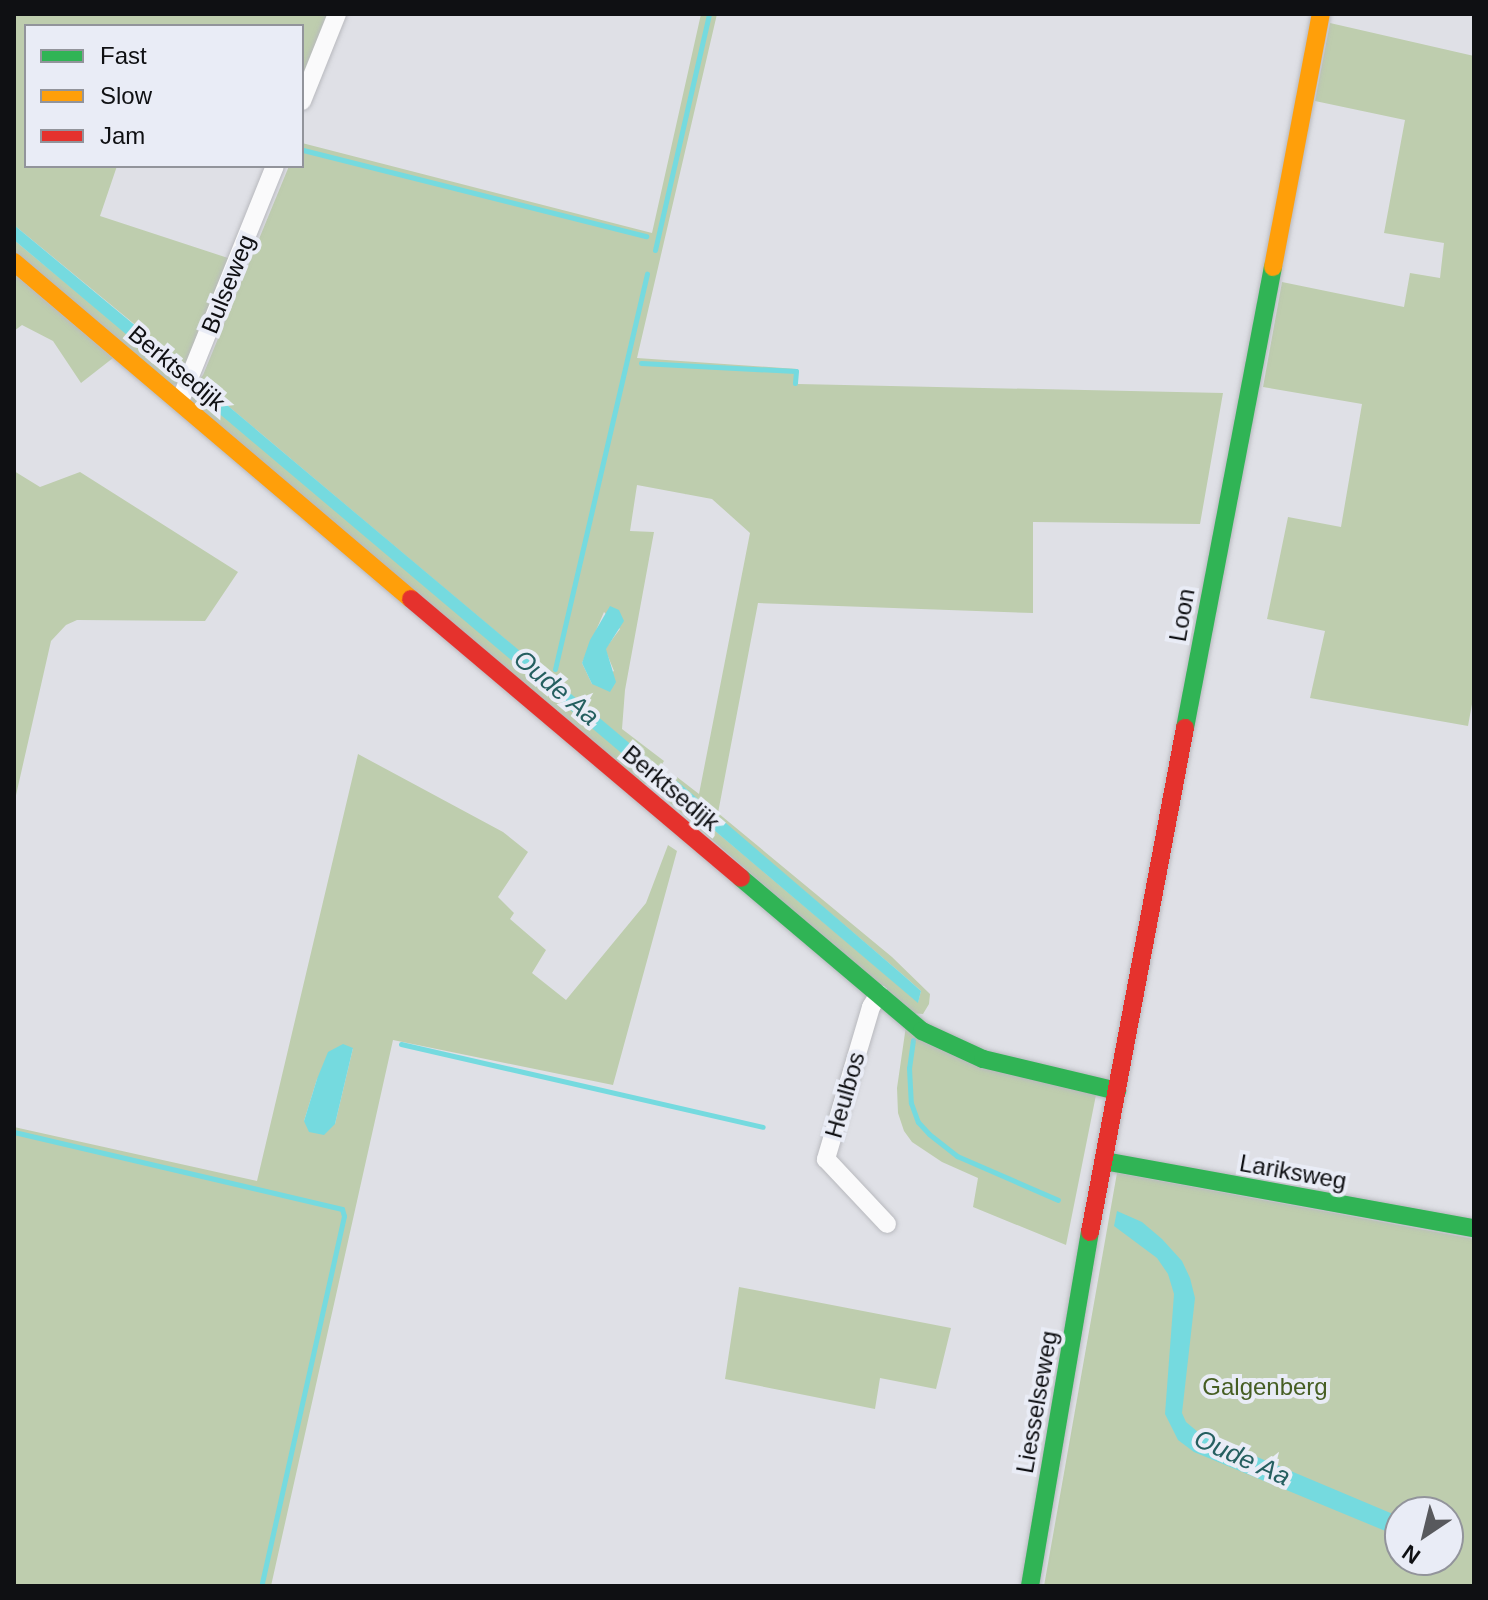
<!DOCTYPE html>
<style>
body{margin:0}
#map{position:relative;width:1488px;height:1600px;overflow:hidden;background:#dfe0e6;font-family:Helvetica,sans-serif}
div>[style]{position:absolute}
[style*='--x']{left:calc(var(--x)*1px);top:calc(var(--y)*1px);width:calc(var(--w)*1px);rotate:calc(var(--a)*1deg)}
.green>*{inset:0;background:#becdae}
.water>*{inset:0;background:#75dadf}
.stream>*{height:5px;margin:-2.5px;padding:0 2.5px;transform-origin:2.5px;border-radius:2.5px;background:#75dadf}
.roads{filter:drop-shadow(0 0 2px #b8b9be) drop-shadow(0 0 2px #b8b9be)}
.street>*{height:18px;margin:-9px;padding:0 9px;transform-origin:9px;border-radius:9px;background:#fafafb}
.fast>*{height:18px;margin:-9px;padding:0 9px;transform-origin:9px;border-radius:9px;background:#30b455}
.slow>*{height:18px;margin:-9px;padding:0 9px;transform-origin:9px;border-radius:9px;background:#ff9f0a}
.jam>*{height:18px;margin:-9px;padding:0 9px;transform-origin:9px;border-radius:9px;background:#e5322d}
span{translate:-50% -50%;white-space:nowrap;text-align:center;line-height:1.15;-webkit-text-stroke:8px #e9ecf6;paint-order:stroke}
.street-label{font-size:24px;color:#0f1013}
.park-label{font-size:24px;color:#465e23}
.water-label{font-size:26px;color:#255f60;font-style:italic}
.frame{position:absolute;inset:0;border:16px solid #0f1013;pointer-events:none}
.legend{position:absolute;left:24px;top:24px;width:280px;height:144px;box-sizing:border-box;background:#e9ecf6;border:2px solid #92949b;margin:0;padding:10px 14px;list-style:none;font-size:24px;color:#0f1013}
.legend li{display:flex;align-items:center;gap:16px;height:40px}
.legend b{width:40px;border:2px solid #92949b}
.north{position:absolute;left:1384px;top:1496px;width:80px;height:80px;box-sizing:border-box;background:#e9ecf6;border:2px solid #92949b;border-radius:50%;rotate:215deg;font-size:22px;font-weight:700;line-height:32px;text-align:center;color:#0f1013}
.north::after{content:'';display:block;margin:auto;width:28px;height:36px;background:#58595d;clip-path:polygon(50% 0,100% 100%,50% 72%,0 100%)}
</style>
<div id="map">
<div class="green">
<i style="clip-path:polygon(14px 14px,328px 14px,302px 81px,302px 26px,26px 26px,26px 166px,117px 166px,100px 216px,231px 259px,181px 383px,172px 385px,14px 257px,14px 240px,178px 376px,184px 365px,14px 225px)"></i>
<i style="clip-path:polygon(evenodd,701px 14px,717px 14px,637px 358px,797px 369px,798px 384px,1223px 393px,1200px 524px,1033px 522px,1033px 613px,758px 603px,718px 813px,892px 957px,930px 994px,929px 1004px,923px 1014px,910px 1013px,663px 797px,677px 777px,699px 794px,750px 533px,712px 499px,637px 485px,630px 531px,654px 532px,625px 690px,622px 729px,664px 761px,650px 783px,644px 784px,194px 407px,190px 390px,203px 375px,289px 166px,302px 166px,302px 143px,652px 233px,701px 14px,202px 384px,658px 768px,659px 769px,198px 386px,202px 384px,701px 14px,604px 612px,620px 629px,605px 649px,614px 671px,592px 684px,582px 663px,604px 612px,701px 14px,676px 782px,903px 975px,921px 991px,918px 1002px,669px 792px,676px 782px)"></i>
<i style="clip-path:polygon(1330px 23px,1474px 56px,1474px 693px,1468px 726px,1310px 698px,1325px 631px,1267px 619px,1288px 517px,1341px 527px,1362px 404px,1263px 387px,1282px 282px,1404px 307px,1410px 273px,1440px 278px,1444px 243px,1384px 233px,1405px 120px,1315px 101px)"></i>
<i style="clip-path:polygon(14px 274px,113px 358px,81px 383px,53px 341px,22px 325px,14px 331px)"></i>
<i style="clip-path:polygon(14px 471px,40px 487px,80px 472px,238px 572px,205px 621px,77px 620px,66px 625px,51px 641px,14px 804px)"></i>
<i style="clip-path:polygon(evenodd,358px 754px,503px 832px,528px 852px,498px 897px,514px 913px,510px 919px,546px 950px,532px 973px,566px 1000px,646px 903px,668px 845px,677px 851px,613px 1085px,393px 1040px,271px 1586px,14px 1586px,14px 1127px,257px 1181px,358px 754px,353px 1048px,335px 1124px,304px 1121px,317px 1079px,353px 1048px)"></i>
<i style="clip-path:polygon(906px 1026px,1097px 1090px,1066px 1245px,973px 1207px,978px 1178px,942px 1162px,912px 1142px,904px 1131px,898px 1113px,897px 1088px)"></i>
<i style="clip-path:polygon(evenodd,1117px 1173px,1474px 1239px,1474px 1586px,1044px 1586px,1117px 1173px,1400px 1512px,1448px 1512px,1448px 1560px,1400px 1560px,1400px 1512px)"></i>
<i style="clip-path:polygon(739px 1287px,951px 1328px,936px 1389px,880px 1378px,875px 1409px,725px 1379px)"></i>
</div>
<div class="water">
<i style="clip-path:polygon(14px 225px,184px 366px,177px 377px,14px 240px)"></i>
<i style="clip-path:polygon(202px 384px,659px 768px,651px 778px,196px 394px,194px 390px)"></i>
<i style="clip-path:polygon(610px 606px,619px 610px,624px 621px,606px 649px,616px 682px,610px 692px,592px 684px,582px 663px,590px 640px)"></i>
<i style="clip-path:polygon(677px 781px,903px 975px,921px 991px,918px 1003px,668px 791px)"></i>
<i style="clip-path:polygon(343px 1044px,353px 1048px,335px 1124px,324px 1135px,309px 1132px,304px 1121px,317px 1079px,328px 1052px)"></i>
<i style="clip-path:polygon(1117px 1211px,1142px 1222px,1162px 1239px,1182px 1261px,1190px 1278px,1195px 1298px,1182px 1413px,1186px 1422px,1198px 1432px,1400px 1517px,1400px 1537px,1194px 1452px,1178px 1440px,1165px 1414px,1174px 1294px,1168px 1274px,1157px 1258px,1114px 1226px)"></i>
</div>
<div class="stream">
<i style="--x:303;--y:150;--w:354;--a:14.1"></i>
<i style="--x:655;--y:250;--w:242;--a:-77.1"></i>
<i style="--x:641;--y:363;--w:155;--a:3"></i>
<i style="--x:796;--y:371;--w:12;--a:95"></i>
<i style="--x:555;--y:669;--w:406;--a:-76.9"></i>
<i style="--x:652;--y:767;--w:35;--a:41"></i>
<i style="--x:913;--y:1040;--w:28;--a:98"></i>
<i style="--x:909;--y:1068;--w:35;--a:87"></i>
<i style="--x:911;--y:1103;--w:20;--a:70"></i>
<i style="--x:918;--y:1122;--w:16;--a:47"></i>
<i style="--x:929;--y:1134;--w:36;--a:38"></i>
<i style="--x:957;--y:1156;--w:110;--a:23.5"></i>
<i style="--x:401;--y:1044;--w:371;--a:12.9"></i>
<i style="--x:14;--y:1132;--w:337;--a:13.2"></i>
<i style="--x:342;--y:1209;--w:7;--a:74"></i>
<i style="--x:344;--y:1216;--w:379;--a:102.6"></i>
</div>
<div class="roads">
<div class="street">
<i style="--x:302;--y:101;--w:94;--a:-68.1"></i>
<i style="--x:180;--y:401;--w:253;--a:-68"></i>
<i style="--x:879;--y:994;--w:15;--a:122"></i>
<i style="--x:871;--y:1007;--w:159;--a:106.5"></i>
<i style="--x:826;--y:1159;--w:89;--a:46.8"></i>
</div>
<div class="fast">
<i style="--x:1185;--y:728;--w:469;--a:-79.2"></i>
<i style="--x:741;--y:878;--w:237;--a:40.2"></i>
<i style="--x:922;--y:1031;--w:67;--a:24.7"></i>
<i style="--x:983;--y:1059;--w:138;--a:13.4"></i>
<i style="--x:1104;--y:1161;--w:376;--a:10.3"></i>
<i style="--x:1030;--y:1586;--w:359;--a:-80.4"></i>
</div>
<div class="slow">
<i style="--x:14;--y:262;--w:521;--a:40.33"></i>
<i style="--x:1273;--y:267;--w:258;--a:-79.3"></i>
</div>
<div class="jam">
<i style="--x:411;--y:599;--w:432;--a:40.2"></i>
<i style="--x:1090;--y:1232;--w:513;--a:-79.33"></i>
</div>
</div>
<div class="street-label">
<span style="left:228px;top:284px;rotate:-68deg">Bulseweg</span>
<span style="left:177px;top:368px;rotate:40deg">Berktsedijk</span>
<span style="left:1182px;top:615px;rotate:-80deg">Loon</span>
<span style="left:671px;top:788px;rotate:40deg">Berktsedijk</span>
<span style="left:845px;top:1095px;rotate:-74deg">Heulbos</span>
<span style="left:1293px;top:1172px;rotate:10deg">Lariksweg</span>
<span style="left:1037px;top:1402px;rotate:-80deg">Liesselseweg</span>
</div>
<div class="park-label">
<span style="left:1265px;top:1387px">Galgenberg</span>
</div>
<div class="water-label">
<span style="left:556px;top:688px;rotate:40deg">Oude Aa</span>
<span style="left:1242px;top:1458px;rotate:24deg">Oude Aa</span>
</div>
<div class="frame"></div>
<ul class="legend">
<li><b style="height:10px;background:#30b455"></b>Fast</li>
<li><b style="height:10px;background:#ff9f0a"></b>Slow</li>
<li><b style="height:10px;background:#e5322d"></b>Jam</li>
</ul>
<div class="north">N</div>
</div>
